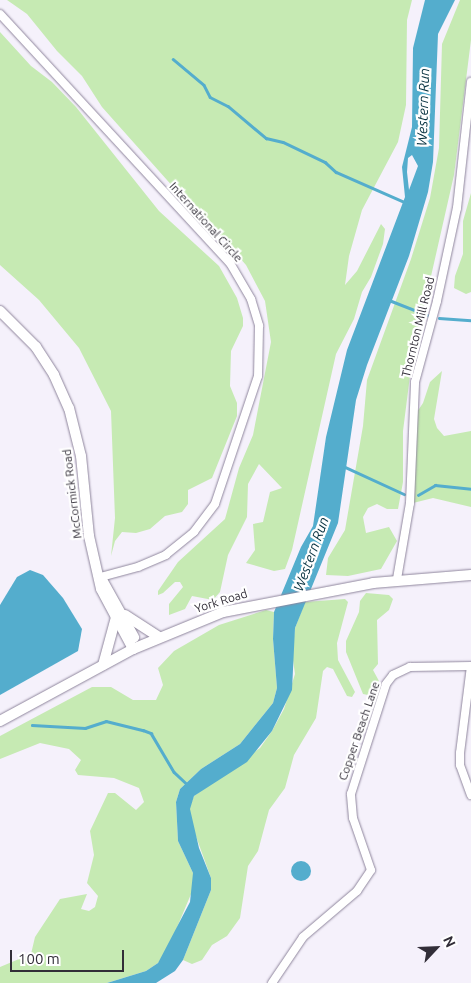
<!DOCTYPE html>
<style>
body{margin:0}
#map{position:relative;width:471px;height:983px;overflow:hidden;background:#f5f1fb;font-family:Ubuntu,sans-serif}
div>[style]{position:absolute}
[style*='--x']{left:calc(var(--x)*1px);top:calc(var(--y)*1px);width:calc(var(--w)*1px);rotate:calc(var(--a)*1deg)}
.green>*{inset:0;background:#c6eab3}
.water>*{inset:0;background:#54adcd}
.round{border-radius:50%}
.stream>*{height:2.5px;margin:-1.25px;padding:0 1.25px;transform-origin:1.25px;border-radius:1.25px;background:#54adcd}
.roads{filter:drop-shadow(0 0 1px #8f869d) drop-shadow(0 0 1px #8f869d)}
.minor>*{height:8px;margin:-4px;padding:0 4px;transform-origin:4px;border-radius:4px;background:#fff}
.major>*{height:10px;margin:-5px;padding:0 5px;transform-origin:5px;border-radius:5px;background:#fff}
span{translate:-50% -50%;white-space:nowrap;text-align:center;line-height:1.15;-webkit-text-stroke:4.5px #fff;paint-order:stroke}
.street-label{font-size:12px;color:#322e38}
.water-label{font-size:14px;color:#073240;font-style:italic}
.north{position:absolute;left:411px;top:923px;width:50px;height:50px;-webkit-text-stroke:4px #fff;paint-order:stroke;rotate:65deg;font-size:14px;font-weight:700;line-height:20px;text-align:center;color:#322e38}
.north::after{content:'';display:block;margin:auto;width:18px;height:22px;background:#322e38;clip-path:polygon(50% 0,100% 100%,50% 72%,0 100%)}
.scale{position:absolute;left:10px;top:950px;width:114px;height:22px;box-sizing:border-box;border:2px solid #322e38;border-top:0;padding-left:6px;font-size:15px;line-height:18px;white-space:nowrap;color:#322e38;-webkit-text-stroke:4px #fff;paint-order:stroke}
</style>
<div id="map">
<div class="green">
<i style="clip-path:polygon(7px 0,412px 0,407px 20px,406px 105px,398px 142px,362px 210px,349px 256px,345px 285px,357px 271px,381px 224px,385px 229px,383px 244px,371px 277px,362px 292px,354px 319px,336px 354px,292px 550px,285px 569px,274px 571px,246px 563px,255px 550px,253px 524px,263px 522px,270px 492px,282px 488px,259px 464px,248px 484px,247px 517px,228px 555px,220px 592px,213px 600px,192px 596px,185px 609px,169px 615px,169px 604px,183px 587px,180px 582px,175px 582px,163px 593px,158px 595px,158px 591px,178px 562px,225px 519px,239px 468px,253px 435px,271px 342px,265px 301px,246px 265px,224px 240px,183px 198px,102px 107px,82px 76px,57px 51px,27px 14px)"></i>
<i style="clip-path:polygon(460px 0,471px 0,471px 40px,454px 175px,412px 360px,403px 431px,403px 482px,398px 509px,387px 509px,377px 504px,368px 508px,363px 517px,366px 533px,389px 527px,397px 541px,381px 569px,348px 576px,326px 575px,328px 558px,345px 530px,363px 426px,367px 380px,411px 259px,430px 198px,439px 148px,442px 44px)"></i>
<i style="clip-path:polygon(0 32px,31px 66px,52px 82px,76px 107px,159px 211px,219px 266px,237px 298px,243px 318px,243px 326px,231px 351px,230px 386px,237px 403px,237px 416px,212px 478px,188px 490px,188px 504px,182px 512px,165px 516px,150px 529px,136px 533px,122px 532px,115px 541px,111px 556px,115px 518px,111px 411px,79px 348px,39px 300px,0 265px)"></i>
<i style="clip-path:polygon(471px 193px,471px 292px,466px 294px,454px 288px,455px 276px,463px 254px,463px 221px)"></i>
<i style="clip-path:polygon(442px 371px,434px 419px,437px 428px,444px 436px,471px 431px,471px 507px,433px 498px,413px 503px,417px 412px,423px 403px,430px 382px)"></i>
<i style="clip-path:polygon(366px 593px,389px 595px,393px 599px,389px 610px,377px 620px,378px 664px,373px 670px,379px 681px,368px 695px,363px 694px,346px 652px,346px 641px,359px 612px,360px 601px)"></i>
<i style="clip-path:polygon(345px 599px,348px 602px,337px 643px,338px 660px,355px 692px,352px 697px,347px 696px,333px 669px,327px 667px,323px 671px,316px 718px,294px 755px,285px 788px,269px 810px,258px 851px,248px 866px,240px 918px,227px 936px,212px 945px,202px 960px,192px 964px,183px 960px,211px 890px,211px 878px,193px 828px,189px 809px,194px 796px,260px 748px,272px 731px,284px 709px,295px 674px,292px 653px,295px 628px,305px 602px)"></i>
<i style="clip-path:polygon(266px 610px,274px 612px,273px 639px,277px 688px,273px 703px,240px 744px,201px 769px,180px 789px,176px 802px,178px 841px,193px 873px,194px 887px,167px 951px,158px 963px,146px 971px,107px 983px,0 983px,0 967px,31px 954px,35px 937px,60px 899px,87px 894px,81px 909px,89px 911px,95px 907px,98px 896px,87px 883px,94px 855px,90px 831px,108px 793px,115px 793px,136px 810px,144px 802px,139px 788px,114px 778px,78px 775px,75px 770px,81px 760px,69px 749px,40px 743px,0 759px,0 736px,92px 687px,111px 687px,133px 700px,156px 700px,163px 685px,158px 668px,174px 651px,219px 625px)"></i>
</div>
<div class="water">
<i style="clip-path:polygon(evenodd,425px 0,455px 0,438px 34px,433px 162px,428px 192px,409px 256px,367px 365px,356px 400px,338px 523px,295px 628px,292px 690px,272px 731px,247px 762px,194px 796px,190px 809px,199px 848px,211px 878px,211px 890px,183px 960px,175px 971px,156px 983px,107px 983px,146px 971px,158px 963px,190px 902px,193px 873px,178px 841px,176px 802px,180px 789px,201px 769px,240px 744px,273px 703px,277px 688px,273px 639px,274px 612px,301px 547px,313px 526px,326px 437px,347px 350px,405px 197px,402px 167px,412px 127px,413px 48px,425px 0,412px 155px,418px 166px,409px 190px,407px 172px,408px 158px,412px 155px)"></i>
<i style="clip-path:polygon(30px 570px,43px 575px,63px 598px,82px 629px,78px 651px,0 695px,0 605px,17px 577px)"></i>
<i class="round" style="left:291px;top:861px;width:20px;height:20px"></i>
</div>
<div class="stream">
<i style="--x:173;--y:59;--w:40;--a:40"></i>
<i style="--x:204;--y:85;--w:13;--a:63"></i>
<i style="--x:210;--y:97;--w:20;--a:27"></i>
<i style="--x:228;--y:106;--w:50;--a:40.1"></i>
<i style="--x:266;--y:138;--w:17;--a:13"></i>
<i style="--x:283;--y:142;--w:47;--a:25.5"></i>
<i style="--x:325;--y:162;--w:15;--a:42"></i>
<i style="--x:336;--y:172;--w:77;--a:23.6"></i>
<i style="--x:389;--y:300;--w:41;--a:21.5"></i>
<i style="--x:439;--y:318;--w:32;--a:4"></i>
<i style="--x:345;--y:467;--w:65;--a:24.6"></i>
<i style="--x:418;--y:495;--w:20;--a:-30"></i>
<i style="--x:435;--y:485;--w:36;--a:6"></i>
<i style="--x:32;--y:725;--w:53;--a:3.2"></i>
<i style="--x:85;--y:728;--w:22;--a:-18"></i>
<i style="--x:106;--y:721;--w:38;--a:14"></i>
<i style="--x:143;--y:730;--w:9;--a:21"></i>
<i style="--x:151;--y:733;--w:45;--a:59.5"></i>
<i style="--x:174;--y:772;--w:19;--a:43"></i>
</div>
<div class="roads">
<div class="minor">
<i style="--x:0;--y:14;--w:339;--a:47.3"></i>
<i style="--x:230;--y:263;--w:42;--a:59.7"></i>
<i style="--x:251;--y:299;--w:28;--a:73"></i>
<i style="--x:259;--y:326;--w:50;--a:91.1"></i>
<i style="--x:258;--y:376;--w:135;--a:108.6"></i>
<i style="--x:215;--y:504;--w:35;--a:127"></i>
<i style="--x:194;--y:532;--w:36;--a:141"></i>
<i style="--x:166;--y:555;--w:30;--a:157"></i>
<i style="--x:138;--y:567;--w:39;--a:165"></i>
<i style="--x:397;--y:579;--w:77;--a:-80.3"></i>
<i style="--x:410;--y:503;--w:121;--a:-87.6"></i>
<i style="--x:415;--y:382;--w:84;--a:-74.8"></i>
<i style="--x:437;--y:301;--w:95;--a:-77.9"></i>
<i style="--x:457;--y:208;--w:127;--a:-83.7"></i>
<i style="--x:471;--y:666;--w:88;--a:97.2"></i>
<i style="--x:460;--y:753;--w:12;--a:90"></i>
<i style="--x:460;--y:765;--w:32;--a:70"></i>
<i style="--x:272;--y:983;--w:55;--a:-56"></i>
<i style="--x:303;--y:937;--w:71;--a:-40.4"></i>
<i style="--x:357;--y:891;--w:25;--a:-56"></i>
<i style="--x:371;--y:870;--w:55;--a:-109.1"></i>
<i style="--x:353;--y:818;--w:24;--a:-95"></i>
<i style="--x:351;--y:794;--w:115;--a:-72.3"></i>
<i style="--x:386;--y:684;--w:11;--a:-52"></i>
<i style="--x:393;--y:675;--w:19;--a:-25"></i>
<i style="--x:410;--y:667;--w:61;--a:-0.9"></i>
</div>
<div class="major">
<i style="--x:0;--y:311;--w:51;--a:45"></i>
<i style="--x:36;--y:347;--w:33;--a:57"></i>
<i style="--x:54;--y:375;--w:36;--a:66"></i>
<i style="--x:69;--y:408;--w:49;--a:76"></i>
<i style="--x:81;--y:456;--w:80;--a:84.3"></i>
<i style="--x:89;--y:536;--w:54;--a:77.2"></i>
<i style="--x:101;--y:589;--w:68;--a:61.9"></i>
<i style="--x:101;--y:578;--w:68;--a:60.8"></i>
<i style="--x:125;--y:615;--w:40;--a:32.9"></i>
<i style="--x:103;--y:665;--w:50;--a:-74.8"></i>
<i style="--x:0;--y:721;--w:151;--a:-28.4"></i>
<i style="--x:133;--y:649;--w:97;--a:-22.3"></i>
<i style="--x:223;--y:612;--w:153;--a:-10.9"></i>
<i style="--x:373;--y:583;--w:98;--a:-4.7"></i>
</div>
</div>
<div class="street-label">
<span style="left:206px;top:222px;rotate:48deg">International Circle</span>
<span style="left:418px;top:327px;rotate:-76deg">Thornton Mill Road</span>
<span style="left:72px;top:494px;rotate:-97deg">McCormick Road</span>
<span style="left:221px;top:601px;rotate:-17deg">York Road</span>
<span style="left:359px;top:731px;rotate:-71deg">Copper Beach Lane</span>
</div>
<div class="water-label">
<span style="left:423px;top:107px;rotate:-88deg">Western Run</span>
<span style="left:311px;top:554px;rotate:-70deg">Western Run</span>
</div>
<div class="north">N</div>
<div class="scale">100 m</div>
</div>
